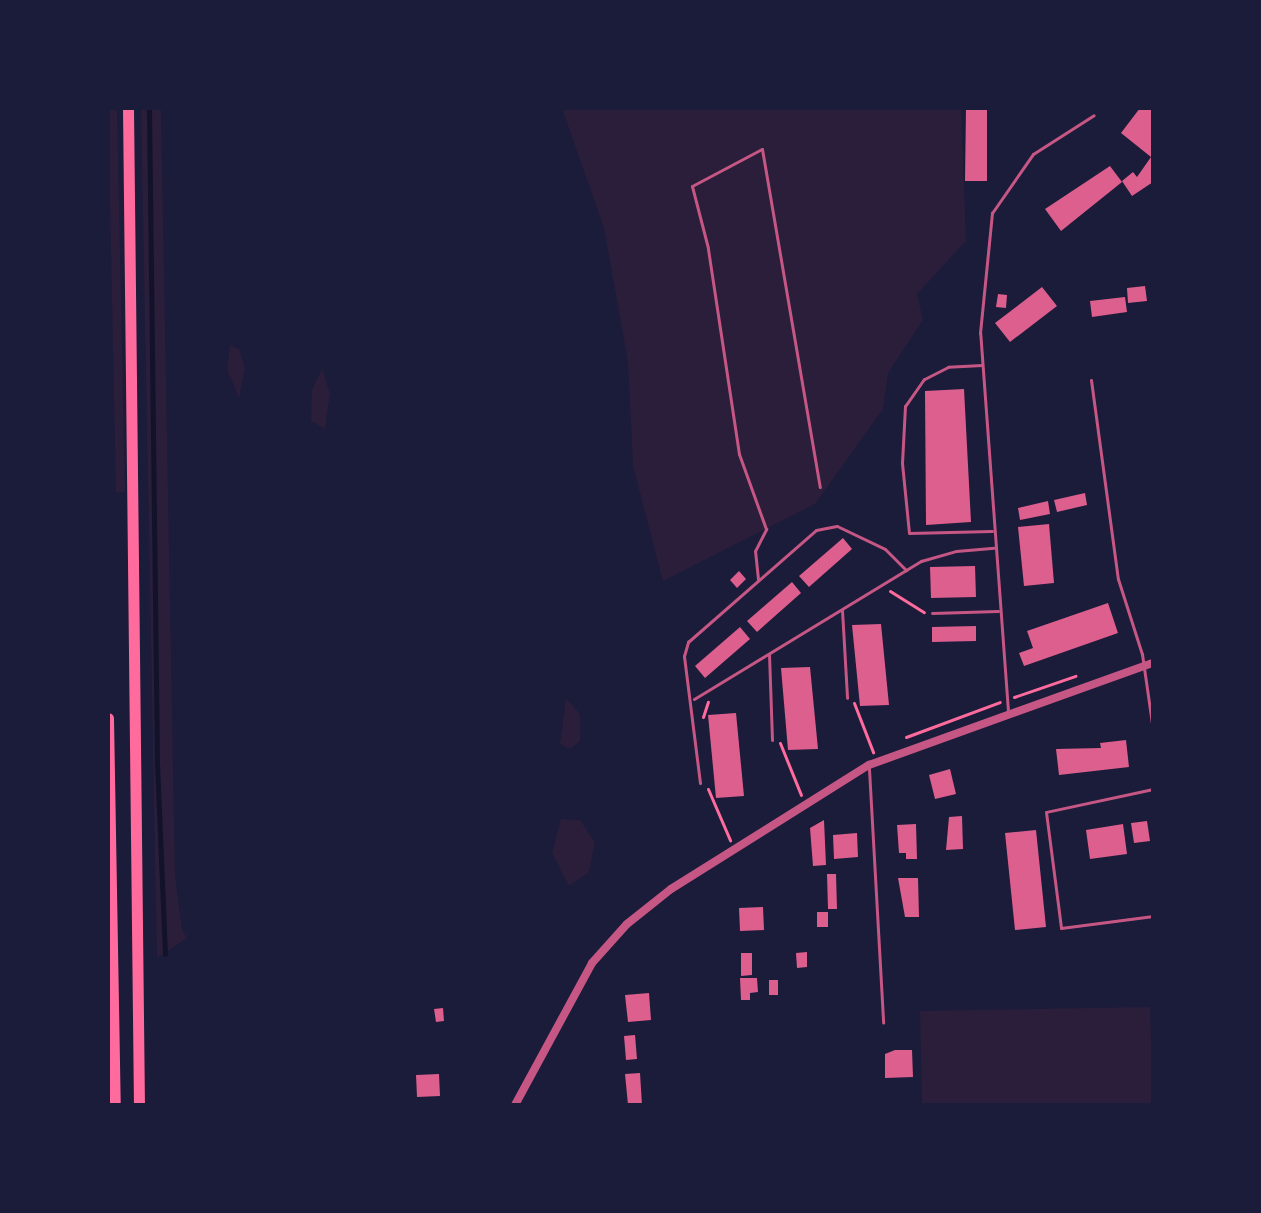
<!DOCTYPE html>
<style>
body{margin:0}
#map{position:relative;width:1261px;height:1213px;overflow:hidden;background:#1b1b3a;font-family:"Fira Sans",sans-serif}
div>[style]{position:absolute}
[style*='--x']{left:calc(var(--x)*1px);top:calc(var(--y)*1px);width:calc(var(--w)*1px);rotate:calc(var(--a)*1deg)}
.green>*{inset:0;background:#2a1e3b}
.stream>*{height:5px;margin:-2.5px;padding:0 2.5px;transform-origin:2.5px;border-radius:2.5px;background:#12122b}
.building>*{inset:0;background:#dd5f8e}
.path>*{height:3px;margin:-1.5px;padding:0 1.5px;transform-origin:1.5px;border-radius:1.5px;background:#ff6b9d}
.service>*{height:3px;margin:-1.5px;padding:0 1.5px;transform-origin:1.5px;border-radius:1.5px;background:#c65784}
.tertiary>*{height:8px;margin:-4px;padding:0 4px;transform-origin:4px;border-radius:4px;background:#c65784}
.primary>*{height:11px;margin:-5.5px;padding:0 5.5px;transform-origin:5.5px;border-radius:5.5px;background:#ff6b9d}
span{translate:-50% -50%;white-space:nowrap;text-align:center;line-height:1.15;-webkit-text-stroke:6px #1b1b3a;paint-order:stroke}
.frame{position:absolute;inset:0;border:110px solid #1b1b3a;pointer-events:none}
</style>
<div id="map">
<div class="green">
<i style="clip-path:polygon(108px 108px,117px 108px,125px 491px,116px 493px)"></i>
<i style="clip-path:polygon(141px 108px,161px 108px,175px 876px,182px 930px,187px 938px,157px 958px)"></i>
<i style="clip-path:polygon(567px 108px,961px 108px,966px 241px,917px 294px,923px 320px,888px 373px,883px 409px,815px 504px,663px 581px,633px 466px,628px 362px,604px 228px,563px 111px)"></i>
<i style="clip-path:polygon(230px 345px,239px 349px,245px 368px,239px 398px,227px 369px)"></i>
<i style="clip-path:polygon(322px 369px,330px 393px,325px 429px,311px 421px,312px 390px)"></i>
<i style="clip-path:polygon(566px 698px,580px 714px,580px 741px,570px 749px,560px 744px)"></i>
<i style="clip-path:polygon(561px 819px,580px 820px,595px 842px,589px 872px,569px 886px,552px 853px)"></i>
<i style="clip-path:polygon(1150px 1007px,1153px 1105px,922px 1105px,920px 1011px)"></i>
</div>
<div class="stream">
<i style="--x:149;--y:108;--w:655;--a:89.3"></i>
<i style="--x:157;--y:763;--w:191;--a:87.6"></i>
</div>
<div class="building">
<i style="clip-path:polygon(966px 108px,987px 108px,987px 181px,965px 181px)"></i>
<i style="clip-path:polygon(1140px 108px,1153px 109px,1153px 182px,1132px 196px,1122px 181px,1133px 172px,1137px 177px,1151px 157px,1121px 133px)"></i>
<i style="clip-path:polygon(1110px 166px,1122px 182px,1061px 231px,1045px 209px)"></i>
<i style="clip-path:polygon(1145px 286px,1147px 301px,1128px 303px,1127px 288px)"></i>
<i style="clip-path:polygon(1042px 287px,1057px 306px,1010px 342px,995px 323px)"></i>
<i style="clip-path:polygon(998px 294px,1007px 295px,1006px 308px,996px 307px)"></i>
<i style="clip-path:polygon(1125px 297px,1127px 312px,1092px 317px,1090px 301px)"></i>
<i style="clip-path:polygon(964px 389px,971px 522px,926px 525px,925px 391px)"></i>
<i style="clip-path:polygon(1085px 493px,1087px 505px,1057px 512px,1054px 500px)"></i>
<i style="clip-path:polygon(1048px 501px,1050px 514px,1020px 520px,1018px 508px)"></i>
<i style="clip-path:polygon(1049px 524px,1054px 583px,1024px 586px,1018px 527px)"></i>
<i style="clip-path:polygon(843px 538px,852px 549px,809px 587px,799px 576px)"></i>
<i style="clip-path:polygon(975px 566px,976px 597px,931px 598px,930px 567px)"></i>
<i style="clip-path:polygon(739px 571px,746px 579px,737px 588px,730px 580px)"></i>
<i style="clip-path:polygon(792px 582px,801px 593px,757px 632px,747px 621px)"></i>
<i style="clip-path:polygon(1108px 603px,1118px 633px,1024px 666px,1019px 653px,1033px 648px,1027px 631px)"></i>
<i style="clip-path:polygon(881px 624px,889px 705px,860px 706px,852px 625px)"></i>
<i style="clip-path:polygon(976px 626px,976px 641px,932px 642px,932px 627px)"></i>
<i style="clip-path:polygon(740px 627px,750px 639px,705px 678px,695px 666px)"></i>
<i style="clip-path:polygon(810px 667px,818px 749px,788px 750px,781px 668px)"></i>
<i style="clip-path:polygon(736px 713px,744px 796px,716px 798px,708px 715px)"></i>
<i style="clip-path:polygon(1126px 740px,1129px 767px,1059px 775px,1056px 749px,1101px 748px,1100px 743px)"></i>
<i style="clip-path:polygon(950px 769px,956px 794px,935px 799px,929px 775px)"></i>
<i style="clip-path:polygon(962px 816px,963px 849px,946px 850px,949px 817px)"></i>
<i style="clip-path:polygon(824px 820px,826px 865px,813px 866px,810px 828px)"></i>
<i style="clip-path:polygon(1147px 821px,1150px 841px,1134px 843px,1131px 823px)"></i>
<i style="clip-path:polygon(916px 824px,917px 859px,906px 859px,906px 853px,899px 853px,897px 825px)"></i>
<i style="clip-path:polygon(1123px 824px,1127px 854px,1090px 859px,1086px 830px)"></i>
<i style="clip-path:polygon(1036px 830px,1046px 927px,1015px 930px,1005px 833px)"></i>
<i style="clip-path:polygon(857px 833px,858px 857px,834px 859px,833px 835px)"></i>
<i style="clip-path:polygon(827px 874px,836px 874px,837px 909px,828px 909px)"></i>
<i style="clip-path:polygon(898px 878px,918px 878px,919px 917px,905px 917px)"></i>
<i style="clip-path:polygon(763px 907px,764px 930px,740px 931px,739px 908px)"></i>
<i style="clip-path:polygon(817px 912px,828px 912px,828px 927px,817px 927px)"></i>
<i style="clip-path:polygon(807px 952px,807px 967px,797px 968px,796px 953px)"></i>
<i style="clip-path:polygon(741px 953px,752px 953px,752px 975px,741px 976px)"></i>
<i style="clip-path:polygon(740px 978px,757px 978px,758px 992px,750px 993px,750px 1000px,741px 1000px)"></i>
<i style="clip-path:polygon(769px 980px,778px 980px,778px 995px,769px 995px)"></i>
<i style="clip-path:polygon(649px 993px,651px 1020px,628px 1022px,625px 995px)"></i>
<i style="clip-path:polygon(443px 1008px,444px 1021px,436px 1022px,434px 1009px)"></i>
<i style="clip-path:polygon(635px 1035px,637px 1059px,626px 1060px,624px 1036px)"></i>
<i style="clip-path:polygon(895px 1050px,912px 1050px,913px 1077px,885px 1078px,885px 1054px)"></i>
<i style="clip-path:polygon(640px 1073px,642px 1105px,628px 1105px,625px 1074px)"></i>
<i style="clip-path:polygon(439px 1074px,440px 1096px,417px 1097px,416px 1075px)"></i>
</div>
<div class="path">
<i style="--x:890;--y:591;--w:40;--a:32"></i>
<i style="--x:1014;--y:697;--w:65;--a:-19"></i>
<i style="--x:854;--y:703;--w:53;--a:68.8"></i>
<i style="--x:703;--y:717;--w:16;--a:-72"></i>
<i style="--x:906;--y:737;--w:100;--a:-20.4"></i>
<i style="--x:780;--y:743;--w:56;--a:68"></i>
<i style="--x:708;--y:789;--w:56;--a:66.7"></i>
</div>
<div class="service">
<i style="--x:982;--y:365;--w:34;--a:177"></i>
<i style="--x:948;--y:367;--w:27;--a:153"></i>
<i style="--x:924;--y:379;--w:33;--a:125"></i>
<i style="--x:905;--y:406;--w:57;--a:93"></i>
<i style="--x:902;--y:463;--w:70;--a:84.3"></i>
<i style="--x:909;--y:533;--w:83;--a:-1.4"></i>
<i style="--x:1091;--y:380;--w:201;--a:82.3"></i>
<i style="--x:1118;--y:579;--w:79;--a:72.3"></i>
<i style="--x:1142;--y:654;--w:77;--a:81.8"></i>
<i style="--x:758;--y:579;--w:28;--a:-96"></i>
<i style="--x:755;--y:551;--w:25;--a:-63"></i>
<i style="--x:766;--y:529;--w:80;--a:-109.8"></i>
<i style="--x:739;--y:454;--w:208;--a:-98.6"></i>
<i style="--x:708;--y:248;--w:64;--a:-104.5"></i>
<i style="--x:692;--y:186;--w:79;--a:-27.9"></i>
<i style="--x:762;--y:149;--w:343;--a:80.3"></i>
<i style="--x:842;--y:610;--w:88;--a:86.7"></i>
<i style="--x:932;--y:613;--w:66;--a:-1.7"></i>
<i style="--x:769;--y:654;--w:86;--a:88"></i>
<i style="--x:694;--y:699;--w:266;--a:-31.3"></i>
<i style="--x:921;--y:561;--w:36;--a:-16"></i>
<i style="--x:956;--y:551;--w:38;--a:-5"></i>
<i style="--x:1008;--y:711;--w:379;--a:-94.2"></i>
<i style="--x:980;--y:333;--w:121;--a:-84.3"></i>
<i style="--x:992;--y:213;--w:72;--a:-55.2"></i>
<i style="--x:1033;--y:154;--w:72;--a:-32.6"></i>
<i style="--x:869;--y:769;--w:254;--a:86.8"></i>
<i style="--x:700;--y:783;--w:128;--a:-97.2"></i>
<i style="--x:684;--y:656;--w:15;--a:-74"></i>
<i style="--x:688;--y:642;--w:170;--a:-41.2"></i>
<i style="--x:816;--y:530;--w:21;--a:-11"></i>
<i style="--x:837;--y:526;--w:53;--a:25.6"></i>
<i style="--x:885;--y:549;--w:30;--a:45"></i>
<i style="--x:1153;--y:789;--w:109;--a:167.9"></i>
<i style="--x:1046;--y:812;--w:117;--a:82.6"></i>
<i style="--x:1061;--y:928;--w:93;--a:-7.4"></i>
</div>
<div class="tertiary">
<i style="--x:515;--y:1105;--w:162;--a:-61.5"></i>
<i style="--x:592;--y:963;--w:52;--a:-48.1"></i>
<i style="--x:627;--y:924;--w:56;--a:-38.5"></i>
<i style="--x:671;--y:889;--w:234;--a:-32.1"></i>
<i style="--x:869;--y:765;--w:302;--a:-19.8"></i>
</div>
<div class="primary">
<i style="--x:128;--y:108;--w:997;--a:89.37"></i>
<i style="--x:108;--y:718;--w:387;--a:89"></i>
</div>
<div class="frame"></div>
</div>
